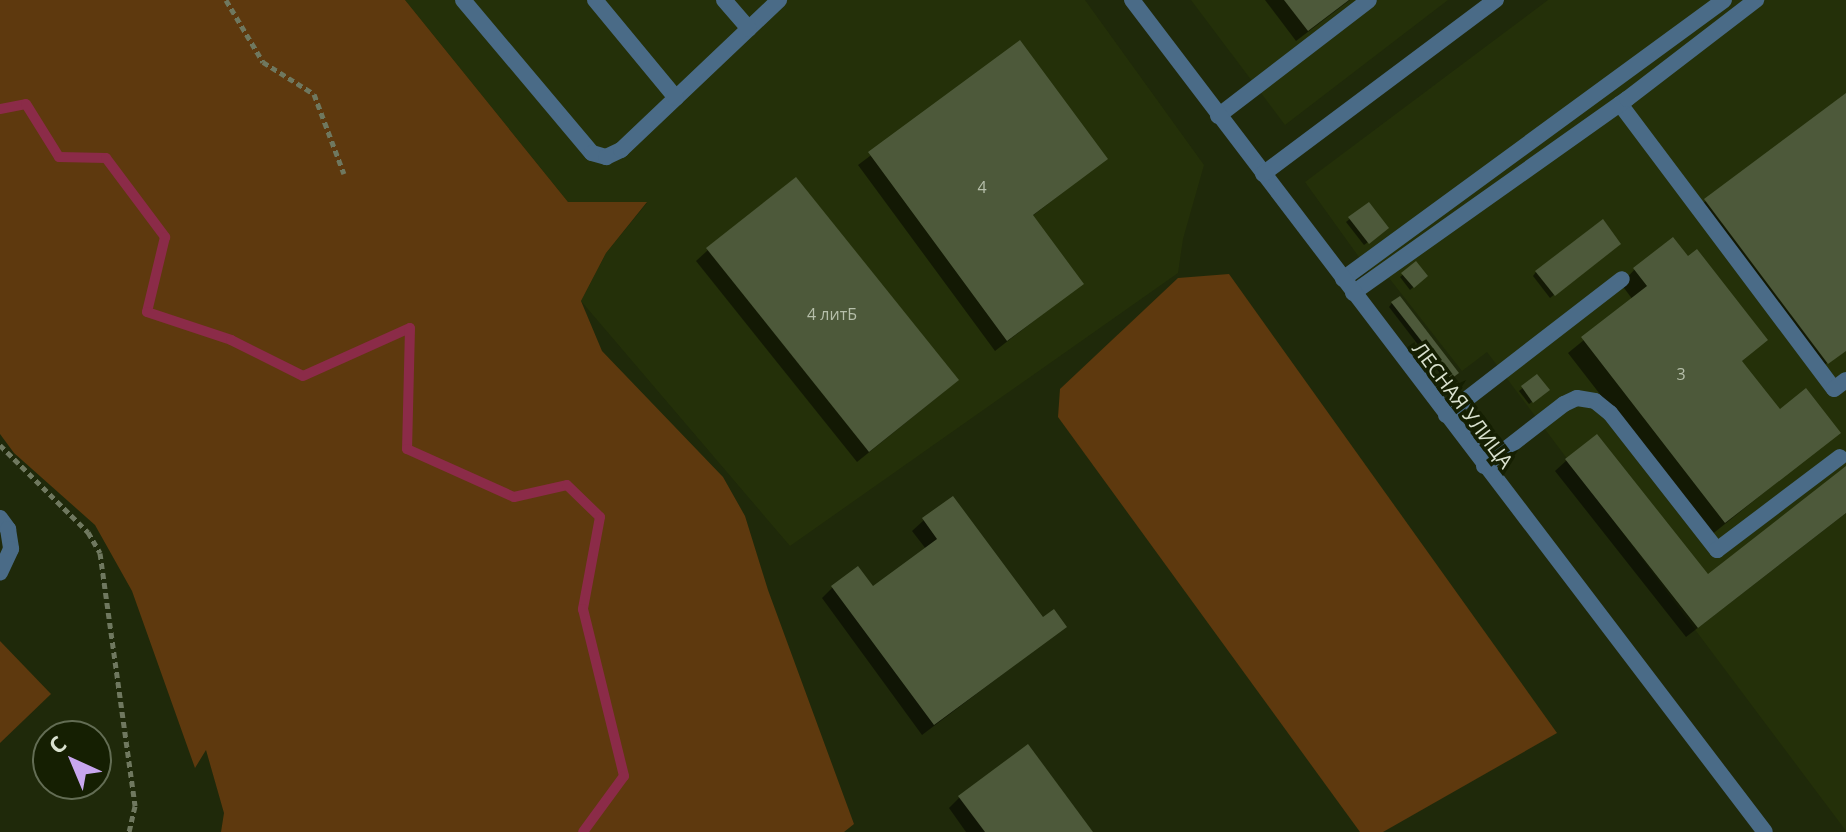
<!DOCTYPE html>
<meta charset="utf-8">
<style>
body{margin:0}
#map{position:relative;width:1846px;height:832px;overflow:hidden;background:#1f290a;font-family:"Open Sans",sans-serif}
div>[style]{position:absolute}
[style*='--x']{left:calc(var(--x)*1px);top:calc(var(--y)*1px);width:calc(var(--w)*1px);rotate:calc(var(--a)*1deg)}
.built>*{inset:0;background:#243009}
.green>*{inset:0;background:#5e390e}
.shadow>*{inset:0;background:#0007}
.stream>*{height:10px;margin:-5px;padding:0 5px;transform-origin:5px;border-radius:5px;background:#8b2b48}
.building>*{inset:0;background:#4d593a}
.path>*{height:5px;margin-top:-2.5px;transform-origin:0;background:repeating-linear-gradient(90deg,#6f785f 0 6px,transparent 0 10px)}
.lane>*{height:16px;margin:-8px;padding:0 8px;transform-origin:8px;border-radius:8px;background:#4a6b87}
.street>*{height:16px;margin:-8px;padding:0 8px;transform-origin:8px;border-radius:8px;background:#4a6b87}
span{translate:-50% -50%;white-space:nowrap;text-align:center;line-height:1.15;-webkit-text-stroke:7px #151f02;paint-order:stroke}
.number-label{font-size:16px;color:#b6bfaa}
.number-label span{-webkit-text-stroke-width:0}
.street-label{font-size:20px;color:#d9e1cf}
.north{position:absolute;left:32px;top:720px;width:80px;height:80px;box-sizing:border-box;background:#151f02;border:2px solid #636d54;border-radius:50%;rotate:316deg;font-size:22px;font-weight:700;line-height:32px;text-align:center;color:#d9e1cf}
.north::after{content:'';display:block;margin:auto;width:28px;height:36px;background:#c8a6ef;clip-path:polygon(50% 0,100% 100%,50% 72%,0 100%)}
</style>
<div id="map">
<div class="built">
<i style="clip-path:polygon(405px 0,1085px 0,1204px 165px,1183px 239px,1178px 273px,790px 546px,581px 301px,606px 253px,647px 203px,568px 202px)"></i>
<i style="clip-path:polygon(1191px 0,1448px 0,1285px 125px)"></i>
<i style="clip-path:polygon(1548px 0,1846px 0,1846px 831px,1487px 352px,1462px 371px,1389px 278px,1379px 285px,1305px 182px)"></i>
</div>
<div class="green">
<i style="clip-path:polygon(0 0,405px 0,568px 202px,647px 202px,606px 253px,581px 301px,602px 351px,723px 477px,745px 516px,768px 590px,854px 824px,844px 832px,221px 832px,224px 813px,206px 750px,195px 768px,132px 591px,95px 525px,14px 453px,0 434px)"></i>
<i style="clip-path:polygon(1229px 274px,1557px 733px,1383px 832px,1360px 832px,1058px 417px,1060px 389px,1178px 278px)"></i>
<i style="clip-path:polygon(0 641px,51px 694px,0 743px)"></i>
</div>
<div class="shadow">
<i style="clip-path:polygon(1265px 0,1350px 0,1296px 41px)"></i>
<i style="clip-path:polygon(1020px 43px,1106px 159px,1031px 217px,1081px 284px,995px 351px,858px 165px)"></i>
<i style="clip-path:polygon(1846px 95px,1846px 349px,1823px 366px,1702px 204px)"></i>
<i style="clip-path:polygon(1368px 204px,1383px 231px,1364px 245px,1346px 222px)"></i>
<i style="clip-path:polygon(1615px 247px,1550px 298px,1533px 276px,1536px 272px)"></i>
<i style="clip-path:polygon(708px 250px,945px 391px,857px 462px,696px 261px)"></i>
<i style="clip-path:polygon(1416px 264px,1426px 276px,1410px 290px,1400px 277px)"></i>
<i style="clip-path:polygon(1635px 269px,1765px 340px,1741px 362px,1780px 412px,1838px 433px,1710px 536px,1568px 353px,1633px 300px,1621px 284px)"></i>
<i style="clip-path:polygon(1392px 303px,1453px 376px,1446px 381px,1389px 307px)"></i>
<i style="clip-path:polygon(1537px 377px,1544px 393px,1529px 404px,1519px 391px)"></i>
<i style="clip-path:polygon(1567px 460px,1707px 577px,1846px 469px,1846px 513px,1686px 637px,1555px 471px)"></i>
<i style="clip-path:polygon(924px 520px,1042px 620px,1065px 627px,922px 735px,822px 598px,833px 587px,872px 589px,926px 549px,912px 531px)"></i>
<i style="clip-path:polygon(960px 797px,1091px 832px,966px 832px,949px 808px)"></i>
</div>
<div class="stream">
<i style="--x:0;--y:109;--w:26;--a:-11"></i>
<i style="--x:26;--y:104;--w:62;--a:58.1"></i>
<i style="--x:59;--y:157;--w:47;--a:1.2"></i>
<i style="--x:106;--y:158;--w:99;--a:53.2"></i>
<i style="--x:165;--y:237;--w:77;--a:103.5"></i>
<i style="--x:147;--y:312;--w:89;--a:18.4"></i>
<i style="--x:231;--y:340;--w:80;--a:26.6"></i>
<i style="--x:303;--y:376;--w:117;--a:-24.2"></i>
<i style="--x:410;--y:328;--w:121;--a:91.4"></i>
<i style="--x:407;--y:449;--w:117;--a:24.2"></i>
<i style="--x:514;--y:497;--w:54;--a:-12.8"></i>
<i style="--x:567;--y:485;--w:46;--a:44.1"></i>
<i style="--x:600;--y:517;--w:94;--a:100.5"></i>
<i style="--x:583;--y:609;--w:172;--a:76.2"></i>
<i style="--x:624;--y:776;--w:69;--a:126.2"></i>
</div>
<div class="building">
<i style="clip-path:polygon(1284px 0,1349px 0,1308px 31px)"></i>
<i style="clip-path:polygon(1020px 40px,1108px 159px,1033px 215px,1084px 284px,1007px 341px,868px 152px)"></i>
<i style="clip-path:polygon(1846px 93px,1846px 351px,1828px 364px,1704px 199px)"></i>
<i style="clip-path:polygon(796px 177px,959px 380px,869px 452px,706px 248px)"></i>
<i style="clip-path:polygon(1369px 202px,1389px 228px,1369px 244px,1348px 217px)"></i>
<i style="clip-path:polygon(1603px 219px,1621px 244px,1555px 296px,1535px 271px)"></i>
<i style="clip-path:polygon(1673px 237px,1688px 256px,1697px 249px,1768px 340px,1742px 361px,1780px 409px,1806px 388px,1841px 433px,1725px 523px,1581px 337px,1647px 286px,1633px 268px)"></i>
<i style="clip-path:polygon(1416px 261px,1428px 276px,1414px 288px,1401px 273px)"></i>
<i style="clip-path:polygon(1400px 296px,1459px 373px,1451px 379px,1391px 302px)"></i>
<i style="clip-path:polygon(1537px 374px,1550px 390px,1533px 403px,1521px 386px)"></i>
<i style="clip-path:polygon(1597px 434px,1708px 574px,1846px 466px,1846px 513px,1698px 628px,1565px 459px)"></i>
<i style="clip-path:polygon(953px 496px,1043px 617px,1054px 609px,1067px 627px,934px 725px,831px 586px,858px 566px,873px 586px,937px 539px,922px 518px)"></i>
<i style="clip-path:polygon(1028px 744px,1093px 832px,985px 832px,958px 796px)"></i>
</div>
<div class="path">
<i style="--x:226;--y:0;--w:72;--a:59.2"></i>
<i style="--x:263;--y:62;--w:60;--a:32.1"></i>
<i style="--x:314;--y:94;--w:85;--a:69.4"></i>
<i style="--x:0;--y:445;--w:124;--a:44.7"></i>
<i style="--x:88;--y:532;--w:24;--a:60"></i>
<i style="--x:100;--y:553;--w:255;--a:82.1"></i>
<i style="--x:135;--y:806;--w:27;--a:103"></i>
</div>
<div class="lane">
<i style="--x:463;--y:0;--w:200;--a:49.9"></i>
<i style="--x:592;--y:153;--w:15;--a:16"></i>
<i style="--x:606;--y:157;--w:17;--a:-25"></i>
<i style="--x:621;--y:150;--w:218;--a:-43.5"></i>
<i style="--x:595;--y:0;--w:127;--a:50.4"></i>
<i style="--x:724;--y:0;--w:38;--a:49"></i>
<i style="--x:1620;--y:104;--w:356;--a:53.1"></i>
<i style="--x:1834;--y:389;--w:15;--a:-37"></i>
<i style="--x:1218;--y:116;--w:190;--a:-37.5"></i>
<i style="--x:1343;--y:279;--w:472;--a:-36.2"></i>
<i style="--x:1353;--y:293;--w:336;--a:-35.3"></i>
<i style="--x:1627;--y:99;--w:163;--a:-37.5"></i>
<i style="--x:1446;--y:415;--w:222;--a:-37.7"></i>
<i style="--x:1484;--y:466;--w:101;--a:-37.8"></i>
<i style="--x:1564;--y:404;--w:14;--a:-25"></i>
<i style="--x:1577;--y:398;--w:18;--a:9"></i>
<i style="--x:1595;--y:401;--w:19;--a:39"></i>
<i style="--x:1610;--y:413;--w:174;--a:52"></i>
<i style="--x:1717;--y:550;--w:154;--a:-37.1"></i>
<i style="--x:0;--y:518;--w:14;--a:54"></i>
<i style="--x:8;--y:529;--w:20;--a:81"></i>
<i style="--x:11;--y:549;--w:26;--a:115"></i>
</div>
<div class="street">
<i style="--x:1132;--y:0;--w:1045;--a:52.74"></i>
<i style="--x:1263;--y:174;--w:291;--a:-36.8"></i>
</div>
<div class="number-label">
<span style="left:982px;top:187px">4</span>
<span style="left:832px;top:314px">4 литБ</span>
<span style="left:1681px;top:374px">3</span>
</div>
<div class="street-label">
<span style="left:1463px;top:405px;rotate:53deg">ЛЕСНАЯ УЛИЦА</span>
</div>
<div class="north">С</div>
</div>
